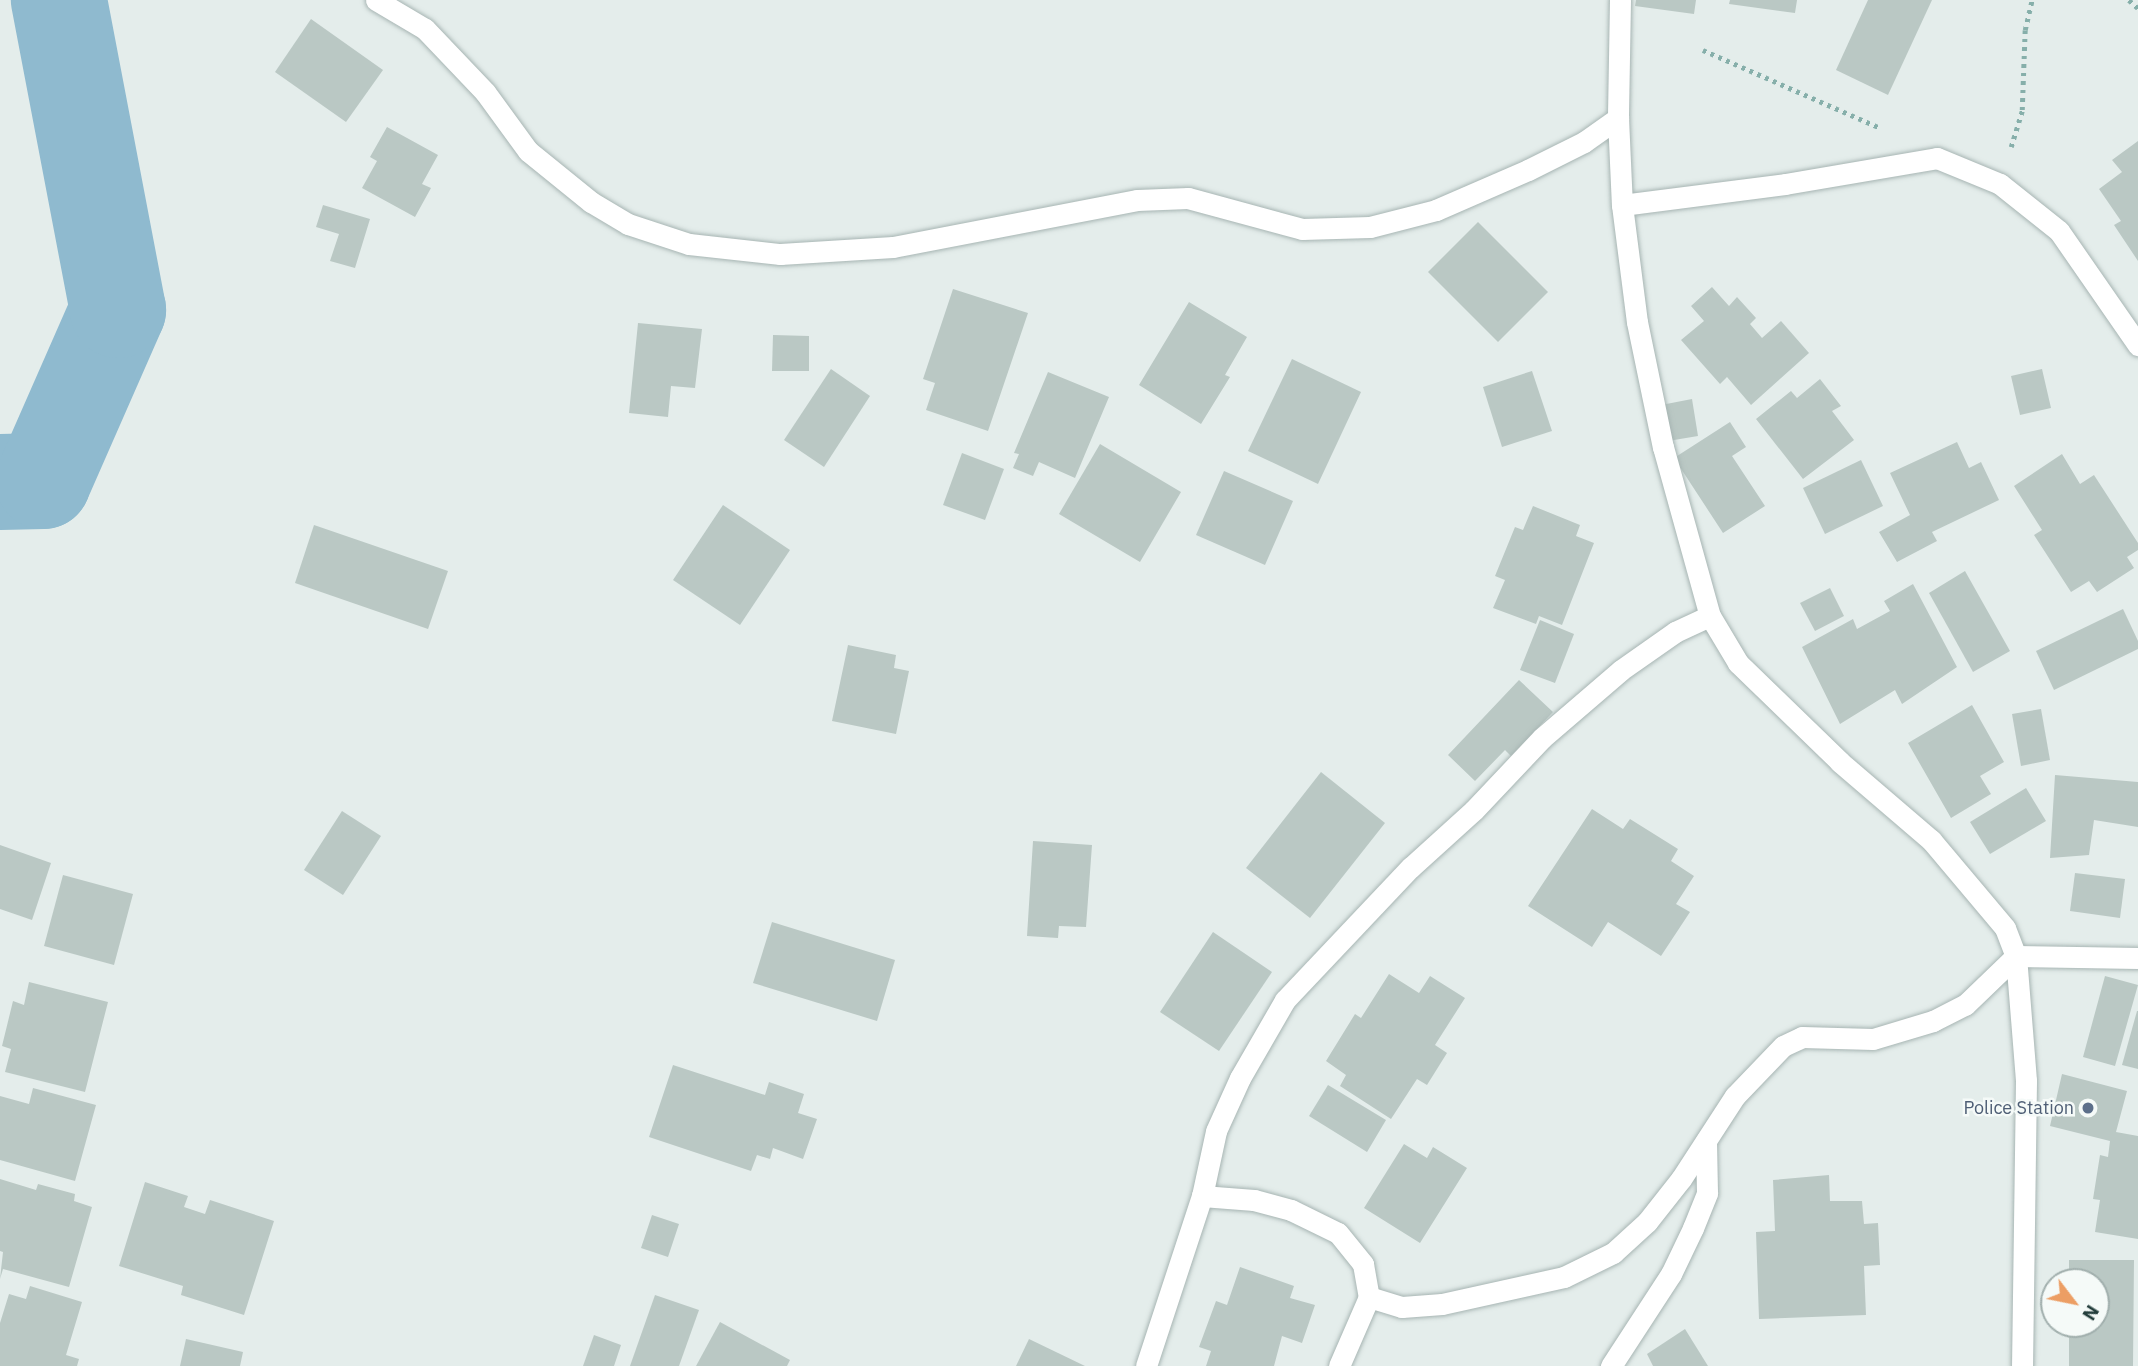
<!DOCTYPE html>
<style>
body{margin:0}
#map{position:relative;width:2138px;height:1366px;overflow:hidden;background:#e4edeb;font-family:"IBM Plex Sans",sans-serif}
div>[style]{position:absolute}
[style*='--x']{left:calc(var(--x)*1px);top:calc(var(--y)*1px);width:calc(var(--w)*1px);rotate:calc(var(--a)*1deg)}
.river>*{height:96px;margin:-48px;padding:0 48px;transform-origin:48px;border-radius:48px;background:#8fbacf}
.building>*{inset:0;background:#bac8c4}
.path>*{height:4.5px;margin-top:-2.25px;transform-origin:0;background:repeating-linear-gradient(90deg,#86afaa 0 3.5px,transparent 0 8.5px)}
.roads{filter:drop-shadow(0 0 2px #a7b5b3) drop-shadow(0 0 2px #a7b5b3)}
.street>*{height:21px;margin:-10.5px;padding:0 10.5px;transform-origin:10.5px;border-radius:10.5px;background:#fff}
.dots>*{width:19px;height:19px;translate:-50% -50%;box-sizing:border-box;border:4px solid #f5faf8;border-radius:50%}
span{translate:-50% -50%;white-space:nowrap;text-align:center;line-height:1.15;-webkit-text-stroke:5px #f5faf8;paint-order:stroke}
.service-label{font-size:18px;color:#4e5e75}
.right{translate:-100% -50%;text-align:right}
.north{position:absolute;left:2040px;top:1268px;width:70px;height:70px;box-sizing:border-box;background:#f5faf8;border:2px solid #a1afad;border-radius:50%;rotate:122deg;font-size:19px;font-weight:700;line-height:28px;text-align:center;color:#243e3c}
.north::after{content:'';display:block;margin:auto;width:24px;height:32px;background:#ec9e64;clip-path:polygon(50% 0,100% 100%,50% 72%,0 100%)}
</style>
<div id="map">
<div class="river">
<i style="--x:0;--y:482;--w:43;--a:-1.3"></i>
<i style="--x:43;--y:481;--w:187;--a:-66.3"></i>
<i style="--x:118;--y:310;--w:316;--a:-100.8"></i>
</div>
<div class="building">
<i style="clip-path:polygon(1636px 0,1696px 0,1694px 14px,1635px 6px)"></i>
<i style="clip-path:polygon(1730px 0,1797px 0,1795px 13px,1729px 4px)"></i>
<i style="clip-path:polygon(1868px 0,1932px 0,1888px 95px,1836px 70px)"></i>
<i style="clip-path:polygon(311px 19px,383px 70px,346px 122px,275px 72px)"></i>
<i style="clip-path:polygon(387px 127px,438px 155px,422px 184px,431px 188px,415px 217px,362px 188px,377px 161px,370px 157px)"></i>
<i style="clip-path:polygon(2138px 141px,2138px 261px,2114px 225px,2121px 221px,2099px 189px,2122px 172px,2112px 160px)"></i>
<i style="clip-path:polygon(323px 205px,370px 219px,355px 268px,330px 261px,339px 234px,316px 227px)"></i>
<i style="clip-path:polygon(1478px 222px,1548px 292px,1498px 342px,1428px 272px)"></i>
<i style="clip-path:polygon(1712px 287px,1729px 306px,1737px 297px,1756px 318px,1750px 324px,1762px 338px,1781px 321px,1809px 353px,1751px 405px,1727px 377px,1720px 384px,1681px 340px,1704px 321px,1691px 306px)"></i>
<i style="clip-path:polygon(953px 289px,1028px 313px,988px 431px,926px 410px,935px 383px,923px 379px)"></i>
<i style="clip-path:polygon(1189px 302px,1247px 337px,1225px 375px,1230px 377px,1201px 424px,1139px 385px)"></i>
<i style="clip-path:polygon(638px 323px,702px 329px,695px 388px,671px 386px,668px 417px,629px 413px)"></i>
<i style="clip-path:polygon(773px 335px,809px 336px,809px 371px,772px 371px)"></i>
<i style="clip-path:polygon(1292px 359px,1361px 392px,1318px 484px,1248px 451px)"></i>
<i style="clip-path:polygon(831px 369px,870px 396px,824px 467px,784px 440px)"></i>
<i style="clip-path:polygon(2042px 369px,2051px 408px,2020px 415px,2011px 376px)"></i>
<i style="clip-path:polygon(1532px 371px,1552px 431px,1502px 447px,1483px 387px)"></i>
<i style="clip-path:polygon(1048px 372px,1109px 397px,1075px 478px,1039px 462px,1033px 476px,1013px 468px,1019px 454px,1014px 453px)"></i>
<i style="clip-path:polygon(1820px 379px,1841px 406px,1832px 411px,1854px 440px,1803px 479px,1756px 419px,1791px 391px,1797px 398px)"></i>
<i style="clip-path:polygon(1692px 399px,1698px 436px,1662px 442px,1656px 406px)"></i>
<i style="clip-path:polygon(1730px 422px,1746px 447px,1732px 456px,1765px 506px,1723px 533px,1674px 458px)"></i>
<i style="clip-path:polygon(1957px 442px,1969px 468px,1981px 462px,1999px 500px,1932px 532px,1937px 541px,1897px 562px,1879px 532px,1910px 515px,1890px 473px)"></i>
<i style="clip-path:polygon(1100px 444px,1181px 492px,1140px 562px,1059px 514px)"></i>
<i style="clip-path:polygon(962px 453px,1004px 469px,985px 520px,943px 505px)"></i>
<i style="clip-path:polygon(2062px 454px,2080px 484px,2094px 475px,2138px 543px,2138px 550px,2127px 557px,2134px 568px,2097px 592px,2089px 581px,2071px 592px,2034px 535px,2042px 530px,2014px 486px)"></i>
<i style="clip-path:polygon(1861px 460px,1883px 506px,1825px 534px,1803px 488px)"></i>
<i style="clip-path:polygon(1224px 471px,1293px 501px,1265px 565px,1196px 535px)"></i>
<i style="clip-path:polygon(723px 505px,790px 550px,740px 625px,673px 580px)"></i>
<i style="clip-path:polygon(1533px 506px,1580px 525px,1576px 536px,1594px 543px,1562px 625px,1539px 616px,1536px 624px,1493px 608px,1505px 580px,1495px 576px,1515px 527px,1523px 530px)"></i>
<i style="clip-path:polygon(314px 525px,448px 571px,428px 629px,295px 583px)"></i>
<i style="clip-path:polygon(1965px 571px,2010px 651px,1973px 672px,1929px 593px)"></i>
<i style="clip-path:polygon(1913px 584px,1957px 667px,1902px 704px,1895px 690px,1840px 724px,1802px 647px,1853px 619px,1857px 629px,1890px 611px,1884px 601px)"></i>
<i style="clip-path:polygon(1830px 588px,1844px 616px,1815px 631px,1800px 603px)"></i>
<i style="clip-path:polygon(2123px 609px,2138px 641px,2138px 649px,2054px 690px,2036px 651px)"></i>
<i style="clip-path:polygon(1540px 620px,1574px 634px,1555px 683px,1520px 670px)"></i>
<i style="clip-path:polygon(848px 645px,896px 655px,894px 668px,909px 671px,896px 734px,832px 721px)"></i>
<i style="clip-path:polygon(1519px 680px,1553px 712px,1511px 756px,1505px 750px,1475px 781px,1448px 755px)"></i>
<i style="clip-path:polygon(1972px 705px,2004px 762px,1980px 776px,1991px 794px,1951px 818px,1908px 743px)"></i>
<i style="clip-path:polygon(2041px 709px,2050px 760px,2021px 766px,2012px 714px)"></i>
<i style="clip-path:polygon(1321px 772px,1385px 823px,1310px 918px,1246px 868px)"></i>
<i style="clip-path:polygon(2055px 775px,2138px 782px,2138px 827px,2094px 820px,2089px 855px,2050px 858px)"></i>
<i style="clip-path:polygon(2026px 788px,2046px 821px,1990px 854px,1970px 822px)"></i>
<i style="clip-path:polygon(1592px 809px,1623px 829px,1630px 819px,1678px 849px,1671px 861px,1694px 876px,1676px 904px,1690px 912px,1661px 956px,1608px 922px,1592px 947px,1528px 906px)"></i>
<i style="clip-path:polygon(342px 811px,381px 836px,343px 895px,304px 870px)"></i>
<i style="clip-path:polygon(1033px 841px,1092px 845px,1086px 927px,1059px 926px,1058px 938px,1027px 936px)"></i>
<i style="clip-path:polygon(0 845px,51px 863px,32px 920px,0 909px)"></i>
<i style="clip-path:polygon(2075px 873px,2125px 879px,2120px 918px,2070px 911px)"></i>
<i style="clip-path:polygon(63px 875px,133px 894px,114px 965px,44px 946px)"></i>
<i style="clip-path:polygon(772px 922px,895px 960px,877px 1021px,753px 983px)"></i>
<i style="clip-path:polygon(1213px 932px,1272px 972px,1219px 1051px,1160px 1012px)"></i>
<i style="clip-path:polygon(1389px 974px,1419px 993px,1430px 976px,1465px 998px,1435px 1045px,1447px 1053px,1427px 1085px,1417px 1079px,1391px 1119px,1340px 1086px,1346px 1075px,1326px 1061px,1355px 1014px,1361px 1018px)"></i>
<i style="clip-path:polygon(2105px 976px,2138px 985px,2115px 1066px,2083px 1057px)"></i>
<i style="clip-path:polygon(29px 982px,108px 1002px,85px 1092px,5px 1072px,11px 1049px,2px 1046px,13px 1001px,24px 1005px)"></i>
<i style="clip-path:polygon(2137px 1011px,2138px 1011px,2138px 1069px,2122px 1065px)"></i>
<i style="clip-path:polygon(673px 1065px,765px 1095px,769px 1082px,804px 1094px,798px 1113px,817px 1119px,803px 1159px,773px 1148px,770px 1159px,757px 1155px,751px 1171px,649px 1137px)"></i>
<i style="clip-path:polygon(2062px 1074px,2127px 1091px,2116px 1132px,2138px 1136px,2138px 1239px,2095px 1232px,2100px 1200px,2093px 1199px,2100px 1155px,2108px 1157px,2110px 1141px,2050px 1126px)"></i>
<i style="clip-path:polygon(1328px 1085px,1386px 1120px,1367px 1152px,1309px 1116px)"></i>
<i style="clip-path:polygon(33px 1088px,96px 1105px,75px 1181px,0 1160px,0 1096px,29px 1104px)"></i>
<i style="clip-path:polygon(1404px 1144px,1427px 1158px,1433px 1147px,1467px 1168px,1420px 1243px,1364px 1208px)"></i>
<i style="clip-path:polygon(1829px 1175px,1830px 1201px,1862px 1201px,1864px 1224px,1878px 1223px,1880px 1265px,1864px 1266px,1866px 1315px,1759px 1319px,1756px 1232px,1775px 1231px,1773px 1180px)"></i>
<i style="clip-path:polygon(0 1179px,36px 1190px,38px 1184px,75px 1194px,74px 1201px,92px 1207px,69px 1287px,3px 1269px,0 1279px,3px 1252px,0 1251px)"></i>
<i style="clip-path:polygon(145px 1182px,188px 1196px,184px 1207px,205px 1214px,210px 1200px,274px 1221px,244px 1315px,181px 1295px,183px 1286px,119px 1266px)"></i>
<i style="clip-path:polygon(652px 1215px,679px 1224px,668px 1257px,641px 1248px)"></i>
<i style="clip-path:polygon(2069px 1260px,2134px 1260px,2133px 1366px,2069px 1366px,2069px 1324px,2096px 1324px,2096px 1282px,2069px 1282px)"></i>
<i style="clip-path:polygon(1240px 1267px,1294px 1286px,1290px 1298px,1315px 1305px,1302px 1343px,1282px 1336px,1274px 1366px,1206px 1366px,1211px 1351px,1199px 1347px,1216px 1301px,1227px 1305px)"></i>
<i style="clip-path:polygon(30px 1286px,82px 1302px,66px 1355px,79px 1359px,77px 1366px,0 1366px,0 1323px,9px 1294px,26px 1299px)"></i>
<i style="clip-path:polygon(655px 1295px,699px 1310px,679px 1366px,630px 1366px)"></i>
<i style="clip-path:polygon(720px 1322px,790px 1360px,787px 1366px,696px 1366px)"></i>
<i style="clip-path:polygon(1685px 1329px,1708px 1366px,1653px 1366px,1647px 1354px)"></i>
<i style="clip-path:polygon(594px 1335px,621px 1345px,614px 1366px,583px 1366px)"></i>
<i style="clip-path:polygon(186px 1339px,243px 1352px,240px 1366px,180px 1366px)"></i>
<i style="clip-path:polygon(1029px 1339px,1085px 1366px,1016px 1366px)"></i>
</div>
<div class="path">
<i style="--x:2129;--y:0;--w:12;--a:42"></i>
<i style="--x:1703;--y:50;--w:194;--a:23.7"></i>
<i style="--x:2011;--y:147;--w:39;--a:-73"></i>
<i style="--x:2022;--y:110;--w:80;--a:-87.9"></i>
<i style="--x:2025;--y:30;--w:31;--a:-77"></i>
</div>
<div class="roads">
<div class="street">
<i style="--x:376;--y:0;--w:57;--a:30.6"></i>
<i style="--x:425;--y:29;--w:87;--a:46.4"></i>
<i style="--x:485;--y:92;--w:73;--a:53.9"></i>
<i style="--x:528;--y:151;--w:81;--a:39"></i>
<i style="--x:591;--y:202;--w:43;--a:30.7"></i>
<i style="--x:628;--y:224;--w:64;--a:18.2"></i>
<i style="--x:689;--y:244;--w:92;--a:6.3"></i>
<i style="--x:780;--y:254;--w:113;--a:-3.5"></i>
<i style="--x:893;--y:247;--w:248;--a:-10.9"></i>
<i style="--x:1137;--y:200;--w:51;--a:-2.2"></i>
<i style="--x:1188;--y:198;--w:118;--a:15.2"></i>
<i style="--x:1302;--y:229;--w:68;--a:-1.7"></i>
<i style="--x:1370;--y:227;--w:68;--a:-14.4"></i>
<i style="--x:1436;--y:210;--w:100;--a:-23.5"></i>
<i style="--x:1528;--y:170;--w:63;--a:-26.6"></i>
<i style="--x:1584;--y:142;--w:42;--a:-35.2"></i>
<i style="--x:1620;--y:0;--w:118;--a:91"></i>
<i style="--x:1618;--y:118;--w:87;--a:87.4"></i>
<i style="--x:1622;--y:205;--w:118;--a:82.7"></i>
<i style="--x:1637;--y:322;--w:128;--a:78.3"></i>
<i style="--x:1663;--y:447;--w:175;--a:74.5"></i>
<i style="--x:1710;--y:616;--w:55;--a:59.2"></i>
<i style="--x:1738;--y:663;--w:142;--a:44.1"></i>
<i style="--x:1840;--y:762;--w:120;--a:40.6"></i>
<i style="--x:1931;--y:840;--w:115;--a:49.9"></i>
<i style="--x:2005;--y:928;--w:30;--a:69"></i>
<i style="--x:2016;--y:956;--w:125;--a:85.4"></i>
<i style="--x:2026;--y:1081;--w:285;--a:90.8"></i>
<i style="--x:1622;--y:205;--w:164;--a:-7.3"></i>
<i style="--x:1785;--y:184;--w:154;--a:-9.7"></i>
<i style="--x:1937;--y:158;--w:68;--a:22.4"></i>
<i style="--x:2000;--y:184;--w:75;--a:38.5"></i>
<i style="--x:2059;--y:231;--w:139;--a:55.3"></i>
<i style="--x:1202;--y:1196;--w:52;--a:4.4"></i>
<i style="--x:1254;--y:1200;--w:38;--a:15"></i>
<i style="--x:1291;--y:1210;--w:52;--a:26.1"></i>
<i style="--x:1338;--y:1233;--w:40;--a:51"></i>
<i style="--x:1363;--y:1264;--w:34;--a:80"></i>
<i style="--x:1369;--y:1297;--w:75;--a:113.5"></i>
<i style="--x:1369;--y:1297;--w:34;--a:17"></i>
<i style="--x:1402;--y:1307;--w:40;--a:-4.3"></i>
<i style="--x:1442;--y:1304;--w:125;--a:-12.5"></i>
<i style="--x:1564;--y:1277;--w:55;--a:-26.1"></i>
<i style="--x:1613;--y:1253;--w:46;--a:-42.4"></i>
<i style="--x:1647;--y:1222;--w:55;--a:-51.7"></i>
<i style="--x:1681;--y:1179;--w:99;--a:-57"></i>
<i style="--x:1735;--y:1096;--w:69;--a:-46.2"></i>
<i style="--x:1783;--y:1046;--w:21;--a:-25"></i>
<i style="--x:1802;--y:1037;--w:71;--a:1.6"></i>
<i style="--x:1873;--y:1039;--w:63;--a:-16.7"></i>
<i style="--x:1933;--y:1021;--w:36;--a:-27"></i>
<i style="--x:1965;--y:1005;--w:71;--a:-43.9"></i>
<i style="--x:2016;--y:956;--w:122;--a:0.9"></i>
<i style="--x:1146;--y:1366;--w:179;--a:-71.8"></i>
<i style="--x:1202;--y:1196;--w:66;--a:-77.8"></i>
<i style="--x:1216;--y:1131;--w:58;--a:-65.6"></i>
<i style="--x:1240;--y:1078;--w:90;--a:-60"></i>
<i style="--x:1285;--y:1000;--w:182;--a:-46.6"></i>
<i style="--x:1410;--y:868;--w:86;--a:-42.2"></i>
<i style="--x:1474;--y:810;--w:99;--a:-46.6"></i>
<i style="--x:1542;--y:738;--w:104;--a:-40.7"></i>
<i style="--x:1621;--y:670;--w:66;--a:-35.1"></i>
<i style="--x:1675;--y:632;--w:38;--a:-25"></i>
<i style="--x:1611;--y:1366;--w:110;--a:-56.9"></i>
<i style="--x:1671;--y:1274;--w:51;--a:-64.4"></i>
<i style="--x:1693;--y:1228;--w:38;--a:-68"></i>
<i style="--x:1707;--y:1193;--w:52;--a:-91.1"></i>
</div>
</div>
<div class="dots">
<i style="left:2088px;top:1108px;background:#5c6f8a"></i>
</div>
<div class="service-label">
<span class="right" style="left:2074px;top:1108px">Police Station</span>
</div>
<div class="north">N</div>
</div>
